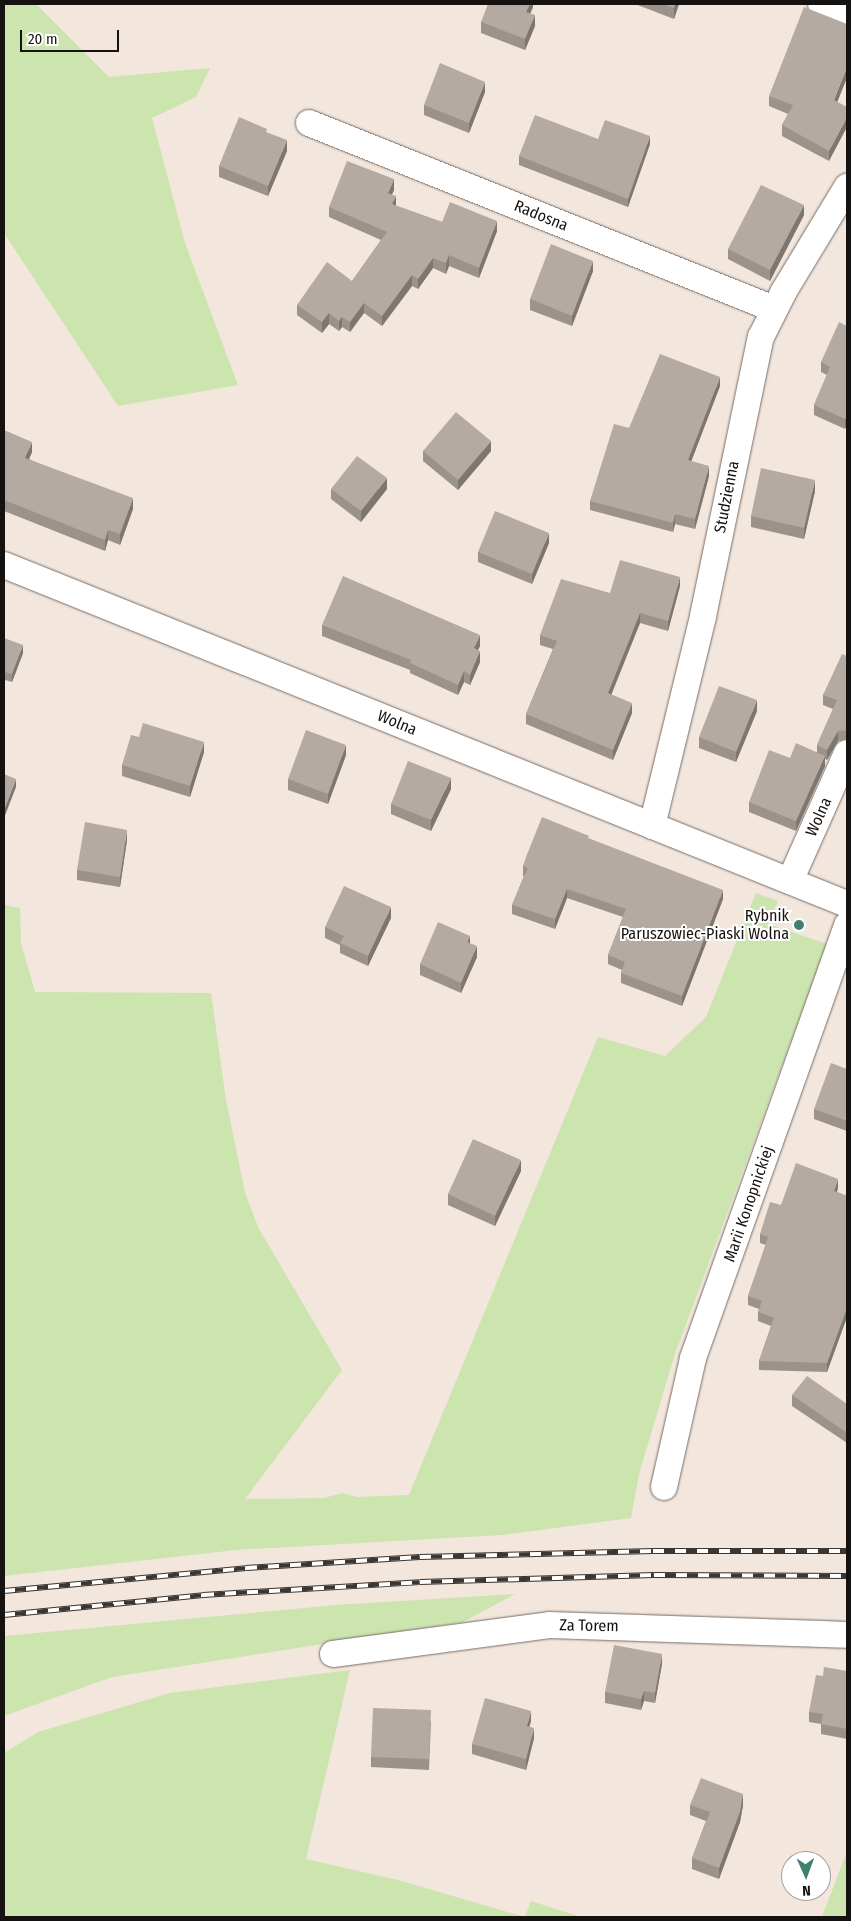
<!DOCTYPE html>
<style>
body{margin:0}
#map{position:relative;width:851px;height:1921px;overflow:hidden;background:#f2e6dd;font-family:"Fira Sans Condensed",sans-serif}
div>[style]{position:absolute}
[style*='--x']{left:calc(var(--x)*1px);top:calc(var(--y)*1px);width:calc(var(--w)*1px);rotate:calc(var(--a)*1deg)}
.green>*{inset:0;background:#cce4ae}
.roads{filter:drop-shadow(0 0 1px #776c65) drop-shadow(0 0 1px #776c65)}
.minor>*{height:26px;margin:-13px;padding:0 13px;transform-origin:13px;border-radius:13px;background:#fff}
.rail>*{height:5.5px;margin-top:-2.75px;transform-origin:0;background:repeating-linear-gradient(90deg,#fff 0 11px,#3c3632 0 22px);box-sizing:border-box;border-block:1px solid #3c3632}
.wall>*{inset:0;background:#9b928a}
.shaded-wall>*{inset:0;background:#7e7771}
.building>*{inset:0;background:#b4aaa1}
.dots>*{width:14px;height:14px;translate:-50% -50%;box-sizing:border-box;border:2px solid #fff;border-radius:50%}
span{translate:-50% -50%;white-space:nowrap;text-align:center;line-height:1.15;-webkit-text-stroke:4px #fff;paint-order:stroke}
.street-label{font-size:16px;color:#16120f}
.poi-label{font-size:16px;color:#16120f}
.right{translate:-100% -50%;text-align:right}
.frame{position:absolute;inset:0;border:5px solid #16120f;pointer-events:none}
.north{position:absolute;left:781px;top:1851px;width:50px;height:50px;box-sizing:border-box;background:#fff;border:1px solid #a2a09f;border-radius:50%;rotate:178deg;font-size:14px;font-weight:700;line-height:20px;text-align:center;color:#16120f}
.north::after{content:'';display:block;margin:auto;width:18px;height:22px;background:#40806e;clip-path:polygon(50% 0,100% 100%,50% 72%,0 100%)}
.scale{position:absolute;left:20px;top:30px;width:99px;height:22px;box-sizing:border-box;border:2px solid #16120f;border-top:0;padding-left:6px;font-size:15px;line-height:18px;white-space:nowrap;color:#16120f;-webkit-text-stroke:4px #fff;paint-order:stroke}
</style>
<div id="map">
<div class="green">
<i style="clip-path:polygon(4px 4px,36px 4px,109px 77px,210px 68px,196px 97px,152px 118px,185px 243px,238px 385px,118px 406px,4px 233px)"></i>
<i style="clip-path:polygon(756px 893px,778px 901px,768px 924px,827px 944px,674px 1357px,639px 1474px,631px 1518px,502px 1535px,236px 1550px,4px 1576px,4px 905px,20px 908px,21px 943px,35px 992px,211px 993px,226px 1100px,245px 1193px,259px 1229px,342px 1370px,245px 1499px,324px 1498px,342px 1493px,357px 1497px,409px 1495px,598px 1037px,665px 1056px,706px 1017px)"></i>
<i style="clip-path:polygon(515px 1594px,463px 1622px,112px 1677px,4px 1716px,4px 1636px,336px 1605px)"></i>
<i style="clip-path:polygon(350px 1670px,306px 1859px,398px 1880px,525px 1917px,4px 1917px,4px 1753px,38px 1732px,170px 1693px)"></i>
<i style="clip-path:polygon(847px 1851px,847px 1917px,822px 1917px)"></i>
<i style="clip-path:polygon(531px 1901px,581px 1917px,525px 1917px)"></i>
</div>
<div class="roads">
<div class="minor">
<i style="--x:821;--y:4;--w:28;--a:21"></i>
<i style="--x:309;--y:123;--w:501;--a:21.8"></i>
<i style="--x:4;--y:565;--w:909;--a:21.91"></i>
<i style="--x:652;--y:826;--w:216;--a:-76.3"></i>
<i style="--x:703;--y:616;--w:285;--a:-78.3"></i>
<i style="--x:761;--y:337;--w:51;--a:-63.4"></i>
<i style="--x:784;--y:291;--w:122;--a:-58.8"></i>
<i style="--x:790;--y:881;--w:140;--a:-66"></i>
<i style="--x:664;--y:1487;--w:132;--a:-77.3"></i>
<i style="--x:693;--y:1358;--w:460;--a:-70.4"></i>
<i style="--x:333;--y:1654;--w:218;--a:-7.6"></i>
<i style="--x:549;--y:1625;--w:298;--a:1.9"></i>
</div>
</div>
<div class="rail">
<i style="--x:4;--y:1591;--w:243;--a:-5.4"></i>
<i style="--x:246;--y:1568;--w:174;--a:-3.6"></i>
<i style="--x:420;--y:1557;--w:233;--a:-1.5"></i>
<i style="--x:653;--y:1551;--w:194;--a:0"></i>
<i style="--x:4;--y:1615;--w:200;--a:-5.7"></i>
<i style="--x:203;--y:1595;--w:217;--a:-3.4"></i>
<i style="--x:420;--y:1582;--w:234;--a:-1.7"></i>
<i style="--x:654;--y:1575;--w:193;--a:0.3"></i>
</div>
<div class="wall">
<i style="clip-path:polygon(533px 4px,533px 7px,530px 14px,535px 26px,525px 50px,481px 33px,481px 22px)"></i>
<i style="clip-path:polygon(635px 4px,679px 4px,674px 19px)"></i>
<i style="clip-path:polygon(485px 92px,469px 133px,424px 115px,424px 105px)"></i>
<i style="clip-path:polygon(769px 96px,837px 102px,829px 161px,782px 136px,782px 125px,788px 114px,769px 106px)"></i>
<i style="clip-path:polygon(650px 144px,628px 207px,519px 165px,519px 156px)"></i>
<i style="clip-path:polygon(287px 151px,268px 196px,219px 177px,219px 166px)"></i>
<i style="clip-path:polygon(394px 190px,392px 194px,396px 206px,442px 222px,497px 231px,479px 278px,449px 266px,446px 274px,433px 268px,418px 289px,412px 286px,382px 326px,364px 313px,350px 332px,342px 327px,339px 331px,329px 324px,322px 333px,297px 315px,297px 305px,352px 281px,381px 240px,329px 217px,329px 207px)"></i>
<i style="clip-path:polygon(804px 215px,770px 281px,728px 259px,728px 249px)"></i>
<i style="clip-path:polygon(593px 271px,572px 326px,530px 310px,530px 299px)"></i>
<i style="clip-path:polygon(847px 326px,845px 429px,814px 415px,814px 405px,827px 375px,821px 372px,821px 362px)"></i>
<i style="clip-path:polygon(720px 386px,691px 461px,709px 476px,695px 529px,675px 524px,673px 532px,590px 510px,590px 501px,629px 428px)"></i>
<i style="clip-path:polygon(4px 430px,32px 452px,29px 459px,133px 509px,120px 545px,108px 540px,105px 551px,4px 511px)"></i>
<i style="clip-path:polygon(423px 451px,491px 451px,458px 490px,423px 461px)"></i>
<i style="clip-path:polygon(331px 489px,387px 489px,361px 522px,331px 499px)"></i>
<i style="clip-path:polygon(815px 491px,804px 539px,751px 527px,751px 516px)"></i>
<i style="clip-path:polygon(549px 543px,532px 584px,478px 562px,478px 552px)"></i>
<i style="clip-path:polygon(680px 586px,668px 631px,640px 623px,611px 694px,632px 713px,613px 760px,526px 724px,526px 714px,553px 649px,540px 645px,540px 635px,610px 593px)"></i>
<i style="clip-path:polygon(322px 625px,480px 646px,478px 650px,480px 662px,470px 685px,464px 682px,458px 695px,410px 673px,410px 670px,322px 636px)"></i>
<i style="clip-path:polygon(4px 638px,23px 653px,12px 682px,5px 680px)"></i>
<i style="clip-path:polygon(847px 656px,847px 740px,838px 741px,827px 760px,825px 759px,825px 766px,796px 831px,749px 812px,749px 802px,790px 758px,817px 752px,817px 745px,833px 709px,823px 705px,823px 695px)"></i>
<i style="clip-path:polygon(757px 711px,736px 762px,699px 748px,699px 737px)"></i>
<i style="clip-path:polygon(139px 737px,204px 752px,190px 797px,122px 776px,122px 765px)"></i>
<i style="clip-path:polygon(346px 755px,328px 804px,288px 790px,288px 779px)"></i>
<i style="clip-path:polygon(451px 789px,431px 831px,391px 814px,391px 804px)"></i>
<i style="clip-path:polygon(589px 839px,723px 899px,682px 1006px,621px 983px,621px 973px,622px 970px,608px 964px,608px 955px,623px 917px,567px 898px,555px 929px,512px 914px,512px 905px,524px 876px,523px 876px,523px 866px)"></i>
<i style="clip-path:polygon(127px 840px,120px 887px,77px 880px,77px 870px)"></i>
<i style="clip-path:polygon(391px 918px,368px 966px,340px 953px,340px 945px,325px 938px,325px 927px)"></i>
<i style="clip-path:polygon(470px 944px,477px 957px,461px 993px,420px 975px,420px 964px)"></i>
<i style="clip-path:polygon(847px 1069px,847px 1131px,814px 1119px,814px 1109px)"></i>
<i style="clip-path:polygon(521px 1171px,495px 1226px,448px 1205px,448px 1194px)"></i>
<i style="clip-path:polygon(838px 1188px,837px 1192px,847px 1196px,847px 1317px,827px 1372px,759px 1370px,759px 1361px,771px 1326px,758px 1321px,758px 1312px,759px 1309px,748px 1305px,748px 1296px,766px 1245px,760px 1243px,760px 1234px,781px 1205px)"></i>
<i style="clip-path:polygon(792px 1395px,847px 1404px,847px 1443px,792px 1406px)"></i>
<i style="clip-path:polygon(662px 1664px,655px 1703px,644px 1701px,641px 1710px,605px 1703px,605px 1692px)"></i>
<i style="clip-path:polygon(847px 1671px,847px 1739px,821px 1734px,821px 1724px,809px 1722px,809px 1712px,823px 1676px)"></i>
<i style="clip-path:polygon(431px 1721px,429px 1770px,371px 1767px,371px 1757px)"></i>
<i style="clip-path:polygon(531px 1721px,529px 1726px,534px 1738px,526px 1770px,472px 1754px,472px 1744px)"></i>
<i style="clip-path:polygon(690px 1805px,743px 1805px,740px 1822px,719px 1879px,692px 1869px,692px 1858px,706px 1821px,690px 1815px)"></i>
</div>
<div class="shaded-wall">
<i style="clip-path:polygon(530px 4px,533px 4px,533px 7px,526px 23px,526px 12px)"></i>
<i style="clip-path:polygon(675px 4px,679px 4px,674px 19px,674px 8px)"></i>
<i style="clip-path:polygon(535px 15px,535px 26px,525px 50px,525px 39px)"></i>
<i style="clip-path:polygon(847px 67px,847px 78px,834px 110px,834px 100px)"></i>
<i style="clip-path:polygon(485px 82px,485px 92px,469px 133px,469px 123px)"></i>
<i style="clip-path:polygon(847px 117px,847px 127px,829px 161px,829px 151px)"></i>
<i style="clip-path:polygon(650px 136px,650px 144px,628px 207px,628px 199px)"></i>
<i style="clip-path:polygon(287px 140px,287px 151px,268px 196px,268px 186px)"></i>
<i style="clip-path:polygon(394px 179px,394px 190px,388px 203px,388px 193px)"></i>
<i style="clip-path:polygon(396px 196px,396px 206px,392px 204px)"></i>
<i style="clip-path:polygon(804px 205px,804px 215px,770px 281px,770px 270px)"></i>
<i style="clip-path:polygon(497px 221px,497px 231px,479px 278px,479px 268px)"></i>
<i style="clip-path:polygon(449px 255px,449px 266px,446px 274px,446px 263px)"></i>
<i style="clip-path:polygon(433px 258px,433px 268px,418px 289px,418px 279px)"></i>
<i style="clip-path:polygon(593px 261px,593px 271px,572px 326px,572px 316px)"></i>
<i style="clip-path:polygon(412px 275px,412px 286px,382px 326px,382px 316px)"></i>
<i style="clip-path:polygon(364px 303px,364px 313px,350px 332px,350px 322px)"></i>
<i style="clip-path:polygon(329px 313px,329px 324px,322px 333px,322px 322px)"></i>
<i style="clip-path:polygon(342px 317px,342px 327px,339px 331px,339px 321px)"></i>
<i style="clip-path:polygon(720px 377px,720px 386px,688px 470px,688px 460px)"></i>
<i style="clip-path:polygon(847px 415px,847px 425px,845px 429px,845px 419px)"></i>
<i style="clip-path:polygon(491px 441px,491px 451px,458px 490px,458px 480px)"></i>
<i style="clip-path:polygon(32px 442px,32px 452px,25px 468px,25px 458px)"></i>
<i style="clip-path:polygon(709px 466px,709px 476px,695px 529px,695px 519px)"></i>
<i style="clip-path:polygon(387px 478px,387px 489px,361px 522px,361px 511px)"></i>
<i style="clip-path:polygon(815px 480px,815px 491px,804px 539px,804px 528px)"></i>
<i style="clip-path:polygon(133px 498px,133px 509px,120px 545px,120px 534px)"></i>
<i style="clip-path:polygon(675px 514px,675px 524px,673px 532px,673px 523px)"></i>
<i style="clip-path:polygon(108px 530px,108px 540px,105px 551px,105px 540px)"></i>
<i style="clip-path:polygon(549px 533px,549px 543px,532px 584px,532px 574px)"></i>
<i style="clip-path:polygon(680px 577px,680px 586px,668px 631px,668px 621px)"></i>
<i style="clip-path:polygon(640px 613px,640px 623px,608px 703px,608px 693px)"></i>
<i style="clip-path:polygon(480px 635px,480px 646px,474px 658px,474px 648px)"></i>
<i style="clip-path:polygon(23px 645px,23px 653px,12px 682px,12px 674px)"></i>
<i style="clip-path:polygon(480px 651px,480px 662px,470px 685px,470px 675px)"></i>
<i style="clip-path:polygon(464px 671px,464px 682px,458px 695px,458px 685px)"></i>
<i style="clip-path:polygon(5px 672px,5px 680px,4px 684px,4px 676px)"></i>
<i style="clip-path:polygon(757px 700px,757px 711px,736px 762px,736px 752px)"></i>
<i style="clip-path:polygon(632px 703px,632px 713px,613px 760px,613px 750px)"></i>
<i style="clip-path:polygon(838px 731px,838px 741px,827px 760px,827px 750px)"></i>
<i style="clip-path:polygon(204px 742px,204px 752px,190px 797px,190px 786px)"></i>
<i style="clip-path:polygon(346px 745px,346px 755px,328px 804px,328px 794px)"></i>
<i style="clip-path:polygon(825px 756px,825px 766px,796px 831px,796px 821px)"></i>
<i style="clip-path:polygon(451px 778px,451px 789px,431px 831px,431px 820px)"></i>
<i style="clip-path:polygon(16px 779px,16px 787px,4px 818px,4px 810px)"></i>
<i style="clip-path:polygon(127px 830px,127px 840px,120px 887px,120px 877px)"></i>
<i style="clip-path:polygon(567px 889px,567px 898px,555px 929px,555px 919px)"></i>
<i style="clip-path:polygon(723px 890px,723px 899px,682px 1006px,682px 996px)"></i>
<i style="clip-path:polygon(391px 907px,391px 918px,368px 966px,368px 956px)"></i>
<i style="clip-path:polygon(470px 936px,470px 946px,467px 942px)"></i>
<i style="clip-path:polygon(477px 946px,477px 957px,461px 993px,461px 983px)"></i>
<i style="clip-path:polygon(521px 1160px,521px 1171px,495px 1226px,495px 1216px)"></i>
<i style="clip-path:polygon(838px 1179px,838px 1188px,834px 1200px,834px 1191px)"></i>
<i style="clip-path:polygon(847px 1308px,847px 1317px,827px 1372px,827px 1363px)"></i>
<i style="clip-path:polygon(662px 1654px,662px 1664px,655px 1703px,655px 1693px)"></i>
<i style="clip-path:polygon(644px 1691px,644px 1701px,641px 1710px,641px 1699px)"></i>
<i style="clip-path:polygon(531px 1711px,531px 1721px,527px 1736px,527px 1726px)"></i>
<i style="clip-path:polygon(534px 1728px,534px 1738px,526px 1770px,526px 1759px)"></i>
<i style="clip-path:polygon(743px 1794px,743px 1805px,740px 1822px,719px 1879px,719px 1868px)"></i>
</div>
<div class="building">
<i style="clip-path:polygon(488px 4px,530px 4px,526px 12px,535px 15px,525px 39px,481px 22px)"></i>
<i style="clip-path:polygon(662px 4px,675px 4px,674px 8px)"></i>
<i style="clip-path:polygon(804px 7px,847px 24px,847px 67px,834px 100px,847px 107px,847px 117px,829px 151px,782px 125px,793px 105px,769px 96px)"></i>
<i style="clip-path:polygon(440px 63px,485px 82px,469px 123px,424px 105px)"></i>
<i style="clip-path:polygon(535px 115px,598px 139px,605px 120px,650px 136px,628px 199px,519px 156px)"></i>
<i style="clip-path:polygon(239px 117px,267px 129px,266px 132px,287px 140px,268px 186px,219px 166px)"></i>
<i style="clip-path:polygon(347px 161px,394px 179px,388px 193px,396px 196px,392px 204px,442px 222px,450px 202px,497px 221px,479px 268px,449px 255px,446px 263px,433px 258px,418px 279px,412px 275px,382px 316px,364px 303px,350px 322px,342px 317px,339px 321px,329px 313px,322px 322px,297px 305px,327px 262px,352px 281px,387px 232px,329px 207px)"></i>
<i style="clip-path:polygon(761px 185px,804px 205px,770px 270px,728px 249px)"></i>
<i style="clip-path:polygon(551px 244px,593px 261px,572px 316px,530px 299px)"></i>
<i style="clip-path:polygon(839px 322px,847px 326px,847px 415px,845px 419px,814px 405px,830px 367px,821px 362px)"></i>
<i style="clip-path:polygon(660px 354px,720px 377px,688px 460px,709px 466px,695px 519px,675px 514px,673px 523px,590px 501px,614px 424px,629px 428px)"></i>
<i style="clip-path:polygon(456px 412px,491px 441px,458px 480px,423px 451px)"></i>
<i style="clip-path:polygon(4px 430px,32px 442px,25px 458px,133px 498px,120px 534px,108px 530px,105px 540px,4px 500px)"></i>
<i style="clip-path:polygon(357px 456px,387px 478px,361px 511px,331px 489px)"></i>
<i style="clip-path:polygon(761px 468px,815px 480px,804px 528px,751px 516px)"></i>
<i style="clip-path:polygon(495px 511px,549px 533px,532px 574px,478px 552px)"></i>
<i style="clip-path:polygon(620px 560px,680px 577px,668px 621px,640px 613px,608px 693px,632px 703px,613px 750px,526px 714px,557px 641px,540px 635px,561px 579px,610px 593px)"></i>
<i style="clip-path:polygon(343px 576px,480px 635px,474px 648px,480px 651px,470px 675px,464px 671px,458px 685px,410px 663px,411px 660px,322px 625px)"></i>
<i style="clip-path:polygon(4px 638px,23px 645px,12px 674px,5px 672px,4px 676px)"></i>
<i style="clip-path:polygon(842px 654px,847px 656px,847px 730px,838px 731px,827px 750px,817px 745px,837px 700px,823px 695px)"></i>
<i style="clip-path:polygon(719px 686px,757px 700px,736px 752px,699px 737px)"></i>
<i style="clip-path:polygon(143px 723px,204px 742px,190px 786px,122px 765px,131px 735px,139px 737px)"></i>
<i style="clip-path:polygon(306px 730px,346px 745px,328px 794px,288px 779px)"></i>
<i style="clip-path:polygon(796px 743px,825px 756px,796px 821px,749px 802px,769px 750px,790px 758px)"></i>
<i style="clip-path:polygon(408px 761px,451px 778px,431px 820px,391px 804px)"></i>
<i style="clip-path:polygon(4px 774px,16px 779px,4px 810px)"></i>
<i style="clip-path:polygon(542px 817px,589px 836px,588px 838px,723px 890px,682px 996px,621px 973px,625px 962px,608px 955px,626px 909px,567px 889px,555px 919px,512px 905px,528px 868px,523px 866px,526px 857px)"></i>
<i style="clip-path:polygon(85px 822px,127px 830px,120px 877px,77px 870px)"></i>
<i style="clip-path:polygon(344px 886px,391px 907px,368px 956px,340px 943px,344px 936px,325px 927px)"></i>
<i style="clip-path:polygon(438px 922px,470px 936px,467px 942px,477px 946px,461px 983px,420px 964px)"></i>
<i style="clip-path:polygon(831px 1063px,847px 1069px,847px 1121px,814px 1109px)"></i>
<i style="clip-path:polygon(473px 1139px,521px 1160px,495px 1216px,448px 1194px)"></i>
<i style="clip-path:polygon(796px 1163px,838px 1179px,834px 1191px,847px 1196px,847px 1308px,827px 1363px,759px 1361px,774px 1318px,758px 1312px,762px 1301px,748px 1296px,768px 1237px,760px 1234px,770px 1202px,781px 1205px)"></i>
<i style="clip-path:polygon(807px 1376px,847px 1404px,847px 1433px,792px 1395px)"></i>
<i style="clip-path:polygon(614px 1645px,662px 1654px,655px 1693px,644px 1691px,641px 1699px,605px 1692px)"></i>
<i style="clip-path:polygon(824px 1667px,847px 1671px,847px 1729px,821px 1724px,823px 1714px,809px 1712px,816px 1675px,823px 1676px)"></i>
<i style="clip-path:polygon(485px 1698px,531px 1711px,527px 1726px,534px 1728px,526px 1759px,472px 1744px)"></i>
<i style="clip-path:polygon(373px 1708px,431px 1710px,429px 1759px,371px 1757px)"></i>
<i style="clip-path:polygon(701px 1778px,743px 1794px,740px 1812px,719px 1868px,692px 1858px,710px 1812px,690px 1805px)"></i>
</div>
<div class="dots">
<i style="left:799px;top:925px;background:#40806e"></i>
</div>
<div class="street-label">
<span style="left:541px;top:216px;rotate:22deg">Radosna</span>
<span style="left:727px;top:497px;rotate:-79deg">Studzienna</span>
<span style="left:397px;top:723px;rotate:22deg">Wolna</span>
<span style="left:819px;top:817px;rotate:-66deg">Wolna</span>
<span style="left:749px;top:1204px;rotate:-71deg">Marii Konopnickiej</span>
<span style="left:589px;top:1626px;rotate:1deg">Za Torem</span>
</div>
<div class="poi-label">
<span class="right" style="left:789px;top:925px">Rybnik<br>Paruszowiec-Piaski Wolna</span>
</div>
<div class="frame"></div>
<div class="north">N</div>
<div class="scale">20 m</div>
</div>
